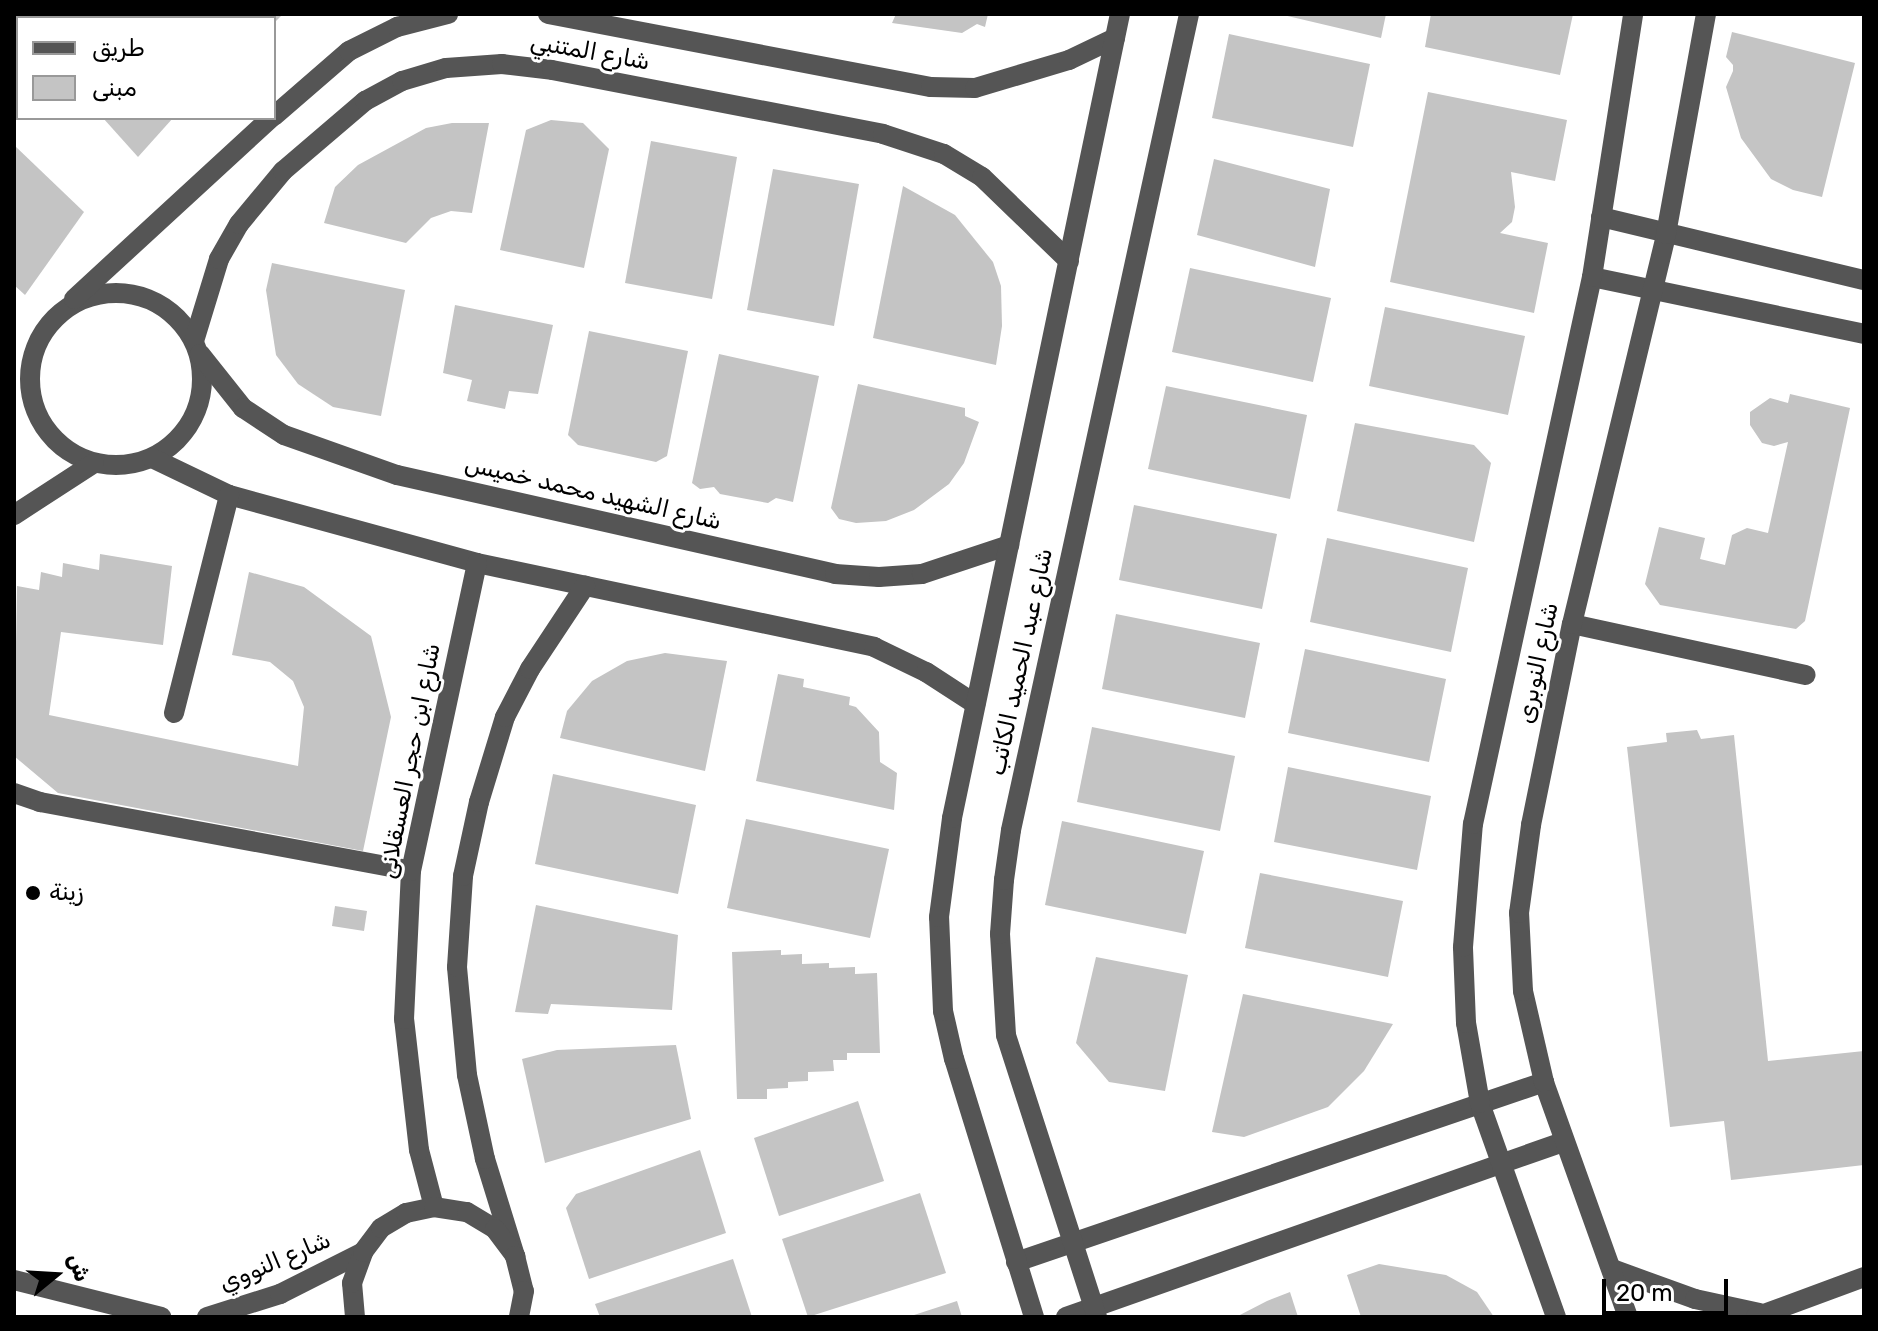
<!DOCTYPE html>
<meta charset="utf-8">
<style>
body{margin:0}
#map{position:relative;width:1878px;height:1331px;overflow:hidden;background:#fff;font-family:Rubik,Vazirmatn,sans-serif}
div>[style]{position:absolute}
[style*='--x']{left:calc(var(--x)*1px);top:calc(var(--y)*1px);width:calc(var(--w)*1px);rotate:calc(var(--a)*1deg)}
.building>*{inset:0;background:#c4c4c4}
.minor>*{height:20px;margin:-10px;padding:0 10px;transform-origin:10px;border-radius:10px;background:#555}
.minor>.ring{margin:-10px;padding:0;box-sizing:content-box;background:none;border:20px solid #555;border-radius:50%}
.dots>*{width:22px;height:22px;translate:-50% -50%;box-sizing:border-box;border:4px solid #fff;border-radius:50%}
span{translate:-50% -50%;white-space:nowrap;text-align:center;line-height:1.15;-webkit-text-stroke:6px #fff;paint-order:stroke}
.street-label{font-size:24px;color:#000}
.poi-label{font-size:24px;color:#000}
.left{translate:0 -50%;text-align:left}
.frame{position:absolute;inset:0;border:16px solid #000;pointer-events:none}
.legend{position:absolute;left:16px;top:16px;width:260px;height:104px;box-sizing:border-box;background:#fff;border:2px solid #999;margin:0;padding:10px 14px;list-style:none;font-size:24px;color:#000}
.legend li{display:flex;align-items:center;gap:16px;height:40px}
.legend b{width:40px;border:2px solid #999}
.north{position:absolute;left:16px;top:1235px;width:80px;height:80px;-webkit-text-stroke:6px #fff;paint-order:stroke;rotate:72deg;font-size:22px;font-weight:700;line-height:32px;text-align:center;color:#000}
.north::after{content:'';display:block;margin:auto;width:28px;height:36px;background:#000;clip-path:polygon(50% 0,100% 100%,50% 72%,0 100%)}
.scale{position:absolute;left:1602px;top:1279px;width:126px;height:36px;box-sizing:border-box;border:4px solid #000;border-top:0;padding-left:10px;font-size:24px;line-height:28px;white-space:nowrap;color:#000;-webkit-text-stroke:6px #fff;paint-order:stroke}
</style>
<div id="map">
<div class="building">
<i style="clip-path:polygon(78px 14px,126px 14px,130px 18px,74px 18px)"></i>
<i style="clip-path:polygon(174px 14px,279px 14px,281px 16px,274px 23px,274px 18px,178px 18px)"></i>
<i style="clip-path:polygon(896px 14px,988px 14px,985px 27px,977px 24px,962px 33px,892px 23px)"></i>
<i style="clip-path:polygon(1279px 14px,1386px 14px,1381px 38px)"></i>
<i style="clip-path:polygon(1431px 14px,1573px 14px,1560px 75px,1425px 47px)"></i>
<i style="clip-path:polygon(1732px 32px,1855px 63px,1822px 197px,1793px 190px,1771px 179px,1741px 138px,1726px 87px,1733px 71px,1733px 65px,1726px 57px)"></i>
<i style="clip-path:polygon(1229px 34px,1370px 64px,1353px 147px,1212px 118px)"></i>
<i style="clip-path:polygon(1428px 92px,1567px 120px,1555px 181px,1511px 172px,1515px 207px,1512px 222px,1500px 233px,1548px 243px,1534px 313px,1390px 282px)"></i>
<i style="clip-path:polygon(103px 118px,173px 118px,138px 157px)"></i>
<i style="clip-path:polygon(551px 120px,583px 123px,609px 149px,584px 268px,500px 250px,526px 130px)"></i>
<i style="clip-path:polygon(452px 123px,489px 123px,472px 213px,451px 211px,431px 218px,406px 243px,324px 223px,335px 187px,358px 165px,426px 128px)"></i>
<i style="clip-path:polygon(651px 141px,737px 157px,712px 299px,625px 283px)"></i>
<i style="clip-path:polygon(14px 145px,84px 212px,25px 295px,14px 285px)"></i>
<i style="clip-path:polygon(1214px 159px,1330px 189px,1315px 267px,1197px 235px)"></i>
<i style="clip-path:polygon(773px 169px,859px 184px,834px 326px,747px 310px)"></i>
<i style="clip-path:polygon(903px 186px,955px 215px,993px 262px,1001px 286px,1002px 326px,996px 365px,873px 338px)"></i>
<i style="clip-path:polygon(272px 263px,405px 290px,381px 416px,333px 407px,298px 384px,276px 355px,266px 290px)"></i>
<i style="clip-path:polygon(1190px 268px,1331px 298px,1313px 382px,1172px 352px)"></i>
<i style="clip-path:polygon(455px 305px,553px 325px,538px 394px,509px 391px,505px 409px,467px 401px,472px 380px,443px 373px)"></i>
<i style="clip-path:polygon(1385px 307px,1525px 336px,1508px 415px,1369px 386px)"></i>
<i style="clip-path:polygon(589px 331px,688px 351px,667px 456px,656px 462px,578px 445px,568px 435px)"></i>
<i style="clip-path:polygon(719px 354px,819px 376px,793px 502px,776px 498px,768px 503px,720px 494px,714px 487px,700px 489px,692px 483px)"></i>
<i style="clip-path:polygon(858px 384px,965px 408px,965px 416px,979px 422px,964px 463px,949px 484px,914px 510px,886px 521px,856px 523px,839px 519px,831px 508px)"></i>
<i style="clip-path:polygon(1166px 386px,1307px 415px,1290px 499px,1148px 469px)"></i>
<i style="clip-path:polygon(1790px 394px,1850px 408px,1805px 621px,1796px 629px,1660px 605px,1645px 584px,1659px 527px,1705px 538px,1700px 559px,1725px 565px,1732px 535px,1747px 528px,1768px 533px,1788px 442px,1774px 446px,1762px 443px,1750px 425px,1750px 412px,1770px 398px,1788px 403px)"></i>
<i style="clip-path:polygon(1355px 423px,1474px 445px,1491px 463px,1474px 542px,1337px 511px)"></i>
<i style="clip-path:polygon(1134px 505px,1277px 534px,1262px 609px,1119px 580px)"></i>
<i style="clip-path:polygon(1327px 538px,1468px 568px,1451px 652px,1310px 622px)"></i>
<i style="clip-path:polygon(100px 554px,172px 566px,163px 645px,61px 632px,49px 715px,298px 766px,304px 707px,293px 681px,270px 662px,232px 655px,249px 572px,304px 587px,371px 636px,391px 717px,363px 851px,58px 793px,14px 756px,17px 586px,39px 590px,41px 572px,62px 577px,63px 563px,99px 570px)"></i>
<i style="clip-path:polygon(1116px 614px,1260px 643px,1245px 718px,1102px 689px)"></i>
<i style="clip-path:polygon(1305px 649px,1446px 679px,1429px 762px,1288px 733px)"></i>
<i style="clip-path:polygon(665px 653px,727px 661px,705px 771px,560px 738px,567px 711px,592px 681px,627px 661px)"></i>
<i style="clip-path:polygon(778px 674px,804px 679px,803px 687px,850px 697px,849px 705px,856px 707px,879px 732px,880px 762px,897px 773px,894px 810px,756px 781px)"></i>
<i style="clip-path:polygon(1092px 727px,1235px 756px,1220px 831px,1077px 802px)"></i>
<i style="clip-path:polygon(1697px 730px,1701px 739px,1734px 735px,1768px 1061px,1864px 1051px,1864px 1165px,1731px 1180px,1724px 1121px,1670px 1127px,1627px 747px,1667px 742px,1666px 733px)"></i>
<i style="clip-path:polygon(1288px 767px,1431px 796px,1417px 870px,1274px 842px)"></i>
<i style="clip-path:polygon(553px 774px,696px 805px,678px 894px,535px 864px)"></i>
<i style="clip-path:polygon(746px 819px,889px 849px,870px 938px,727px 908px)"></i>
<i style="clip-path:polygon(1062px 821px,1204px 851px,1186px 934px,1045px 905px)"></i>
<i style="clip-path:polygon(1260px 873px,1403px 901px,1388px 977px,1245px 948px)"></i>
<i style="clip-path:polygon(536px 905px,678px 935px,672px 1010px,551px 1004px,548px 1014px,515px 1012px)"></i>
<i style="clip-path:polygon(335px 906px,367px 911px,364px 931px,332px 926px)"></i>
<i style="clip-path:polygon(781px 950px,781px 955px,802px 954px,802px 964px,829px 963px,829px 968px,855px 967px,855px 974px,877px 973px,880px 1053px,847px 1053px,847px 1060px,833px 1060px,834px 1071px,808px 1072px,808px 1081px,788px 1082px,788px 1088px,767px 1089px,767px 1099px,737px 1099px,732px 952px)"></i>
<i style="clip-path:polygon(1096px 957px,1188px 975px,1165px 1091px,1109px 1082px,1076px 1043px)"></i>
<i style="clip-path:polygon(1243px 994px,1393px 1024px,1364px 1071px,1328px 1107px,1244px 1137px,1212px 1132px)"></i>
<i style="clip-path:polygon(676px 1045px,691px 1119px,545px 1163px,522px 1059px,557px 1050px)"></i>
<i style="clip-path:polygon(858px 1101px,884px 1181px,779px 1216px,754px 1138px)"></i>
<i style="clip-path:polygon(700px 1150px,726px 1233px,589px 1279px,566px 1208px,576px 1194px)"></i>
<i style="clip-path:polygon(920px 1193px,946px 1273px,808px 1317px,782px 1239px)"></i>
<i style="clip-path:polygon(733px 1259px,752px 1317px,600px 1317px,595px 1304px)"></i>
<i style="clip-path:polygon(1379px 1264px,1446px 1275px,1477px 1292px,1494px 1317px,1361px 1317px,1347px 1275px)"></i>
<i style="clip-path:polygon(1290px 1292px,1298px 1317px,1236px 1317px,1267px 1301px)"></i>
<i style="clip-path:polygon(957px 1301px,962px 1317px,911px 1317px,911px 1316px)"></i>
</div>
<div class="minor">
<i style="--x:548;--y:14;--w:390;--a:10.8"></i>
<i style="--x:931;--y:87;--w:44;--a:1.3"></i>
<i style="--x:975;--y:88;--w:98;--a:-16.6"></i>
<i style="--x:1069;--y:60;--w:51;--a:-25.6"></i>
<i style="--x:274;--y:116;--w:99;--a:-40.9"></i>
<i style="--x:349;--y:51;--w:54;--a:-26.6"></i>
<i style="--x:397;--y:27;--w:53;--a:-14.3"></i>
<i style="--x:1601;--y:217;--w:270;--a:13.5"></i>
<i style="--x:1592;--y:277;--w:278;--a:11.8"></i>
<i class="ring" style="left:30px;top:293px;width:152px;height:152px"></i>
<i style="--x:74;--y:299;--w:268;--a:-42.6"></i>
<i style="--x:194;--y:341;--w:86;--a:-73"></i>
<i style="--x:219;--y:259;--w:40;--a:-60.3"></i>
<i style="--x:239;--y:224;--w:69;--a:-50.3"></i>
<i style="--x:283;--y:171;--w:108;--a:-40.5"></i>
<i style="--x:365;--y:101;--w:42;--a:-28.4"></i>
<i style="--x:402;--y:81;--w:46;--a:-16.5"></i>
<i style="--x:446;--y:68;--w:56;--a:-4.1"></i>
<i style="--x:502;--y:64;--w:50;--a:6.8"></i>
<i style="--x:552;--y:70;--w:337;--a:10.9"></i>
<i style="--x:883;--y:134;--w:64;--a:18.2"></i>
<i style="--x:944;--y:154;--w:44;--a:31.2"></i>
<i style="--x:982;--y:177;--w:121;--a:44"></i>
<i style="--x:200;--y:354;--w:69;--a:51.5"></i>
<i style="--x:243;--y:408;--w:49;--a:33.4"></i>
<i style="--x:284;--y:435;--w:120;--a:19.5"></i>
<i style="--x:397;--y:475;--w:449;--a:12.7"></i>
<i style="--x:835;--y:574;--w:44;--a:3.9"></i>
<i style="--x:879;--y:577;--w:43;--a:-4"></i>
<i style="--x:922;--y:574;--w:92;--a:-18.4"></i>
<i style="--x:152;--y:458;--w:85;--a:25.7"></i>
<i style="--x:229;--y:495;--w:257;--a:15.3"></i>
<i style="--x:477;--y:563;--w:406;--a:11.9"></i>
<i style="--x:874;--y:647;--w:58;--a:25.7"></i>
<i style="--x:926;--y:672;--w:59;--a:33.1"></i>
<i style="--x:14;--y:515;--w:95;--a:-33"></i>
<i style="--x:1572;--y:624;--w:239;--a:12.3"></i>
<i style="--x:174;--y:713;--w:225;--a:-75.8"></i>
<i style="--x:14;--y:793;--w:28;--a:19"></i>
<i style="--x:40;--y:802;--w:377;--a:10.5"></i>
<i style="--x:434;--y:1207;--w:59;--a:-104.7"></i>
<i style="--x:419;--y:1150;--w:132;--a:-96.5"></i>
<i style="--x:404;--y:1019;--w:148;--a:-87.3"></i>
<i style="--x:411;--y:871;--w:315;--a:-77.9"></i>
<i style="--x:515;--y:1256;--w:102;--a:-107.2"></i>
<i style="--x:485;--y:1159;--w:86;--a:-102.1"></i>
<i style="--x:467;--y:1075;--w:108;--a:-95.3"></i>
<i style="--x:457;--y:967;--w:91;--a:-86.2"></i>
<i style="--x:463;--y:876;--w:76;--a:-77.8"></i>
<i style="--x:479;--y:802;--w:89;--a:-73"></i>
<i style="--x:505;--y:717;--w:54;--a:-62.5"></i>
<i style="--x:530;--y:669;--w:100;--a:-56.5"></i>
<i style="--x:1016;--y:1262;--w:558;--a:-18.82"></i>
<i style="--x:1612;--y:1269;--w:88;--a:19.9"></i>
<i style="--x:1695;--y:1299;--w:66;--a:12.2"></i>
<i style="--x:14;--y:1280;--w:152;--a:14.1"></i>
<i style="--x:207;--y:1317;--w:77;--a:-17.5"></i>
<i style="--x:280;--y:1294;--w:93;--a:-26.8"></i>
<i style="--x:355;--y:1317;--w:34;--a:-95"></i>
<i style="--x:352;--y:1283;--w:33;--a:-70"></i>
<i style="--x:363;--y:1252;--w:30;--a:-53"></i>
<i style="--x:381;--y:1228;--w:29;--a:-31"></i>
<i style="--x:406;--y:1213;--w:29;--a:-12"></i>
<i style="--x:434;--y:1207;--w:33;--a:9"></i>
<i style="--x:467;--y:1212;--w:33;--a:31"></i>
<i style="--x:495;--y:1229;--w:34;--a:53"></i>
<i style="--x:515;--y:1256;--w:36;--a:76"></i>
<i style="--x:524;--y:1291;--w:26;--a:101"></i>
<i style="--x:1034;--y:1317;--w:270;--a:-107.2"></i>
<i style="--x:954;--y:1059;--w:49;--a:-102.9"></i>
<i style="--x:943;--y:1011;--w:94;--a:-92.4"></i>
<i style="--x:939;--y:917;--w:100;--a:-82.5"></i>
<i style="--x:952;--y:818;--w:821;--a:-78.2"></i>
<i style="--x:1066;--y:1317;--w:527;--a:-19.4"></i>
<i style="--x:1097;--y:1317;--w:296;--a:-107.9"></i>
<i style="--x:1006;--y:1035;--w:101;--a:-93.4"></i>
<i style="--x:1000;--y:934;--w:54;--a:-85.8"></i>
<i style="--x:1004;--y:880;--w:50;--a:-82"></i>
<i style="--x:1011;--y:830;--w:835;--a:-77.69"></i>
<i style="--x:1556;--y:1317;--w:227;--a:-109.6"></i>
<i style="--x:1480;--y:1103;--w:81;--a:-99.9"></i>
<i style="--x:1466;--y:1023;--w:76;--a:-92.3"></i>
<i style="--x:1463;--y:947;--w:123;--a:-85.4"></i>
<i style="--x:1473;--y:824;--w:560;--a:-77.73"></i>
<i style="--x:1592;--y:277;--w:266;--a:-81.1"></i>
<i style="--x:1628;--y:1317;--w:250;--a:-109.7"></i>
<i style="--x:1544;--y:1082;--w:93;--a:-103"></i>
<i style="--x:1523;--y:991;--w:78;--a:-92.9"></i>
<i style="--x:1519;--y:913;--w:89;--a:-82.2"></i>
<i style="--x:1531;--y:825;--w:205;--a:-78.5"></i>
<i style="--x:1572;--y:624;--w:401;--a:-76.4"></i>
<i style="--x:1666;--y:234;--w:224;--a:-79.7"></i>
<i style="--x:1756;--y:1317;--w:115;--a:-20.3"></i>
</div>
<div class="dots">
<i style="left:33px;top:893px;background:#000"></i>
</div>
<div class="street-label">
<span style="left:590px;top:52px;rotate:10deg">شارع المتنبي</span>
<span style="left:593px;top:493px;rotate:13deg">شارع الشهيد محمد خميس</span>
<span style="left:1021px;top:662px;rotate:-78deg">شارع عبد الحميد الكاتب</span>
<span style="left:1538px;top:663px;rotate:-78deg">شارع النوبرى</span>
<span style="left:410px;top:761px;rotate:-79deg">شارع ابن حجر العسقلانى</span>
<span style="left:275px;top:1262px;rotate:-23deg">شارع النووي</span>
</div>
<div class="poi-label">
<span class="left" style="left:49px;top:893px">زينة</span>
</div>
<div class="frame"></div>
<ul class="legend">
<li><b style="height:10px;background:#555"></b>طريق</li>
<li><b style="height:22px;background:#c4c4c4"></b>مبنى</li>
</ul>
<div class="north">ش</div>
<div class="scale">20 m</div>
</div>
